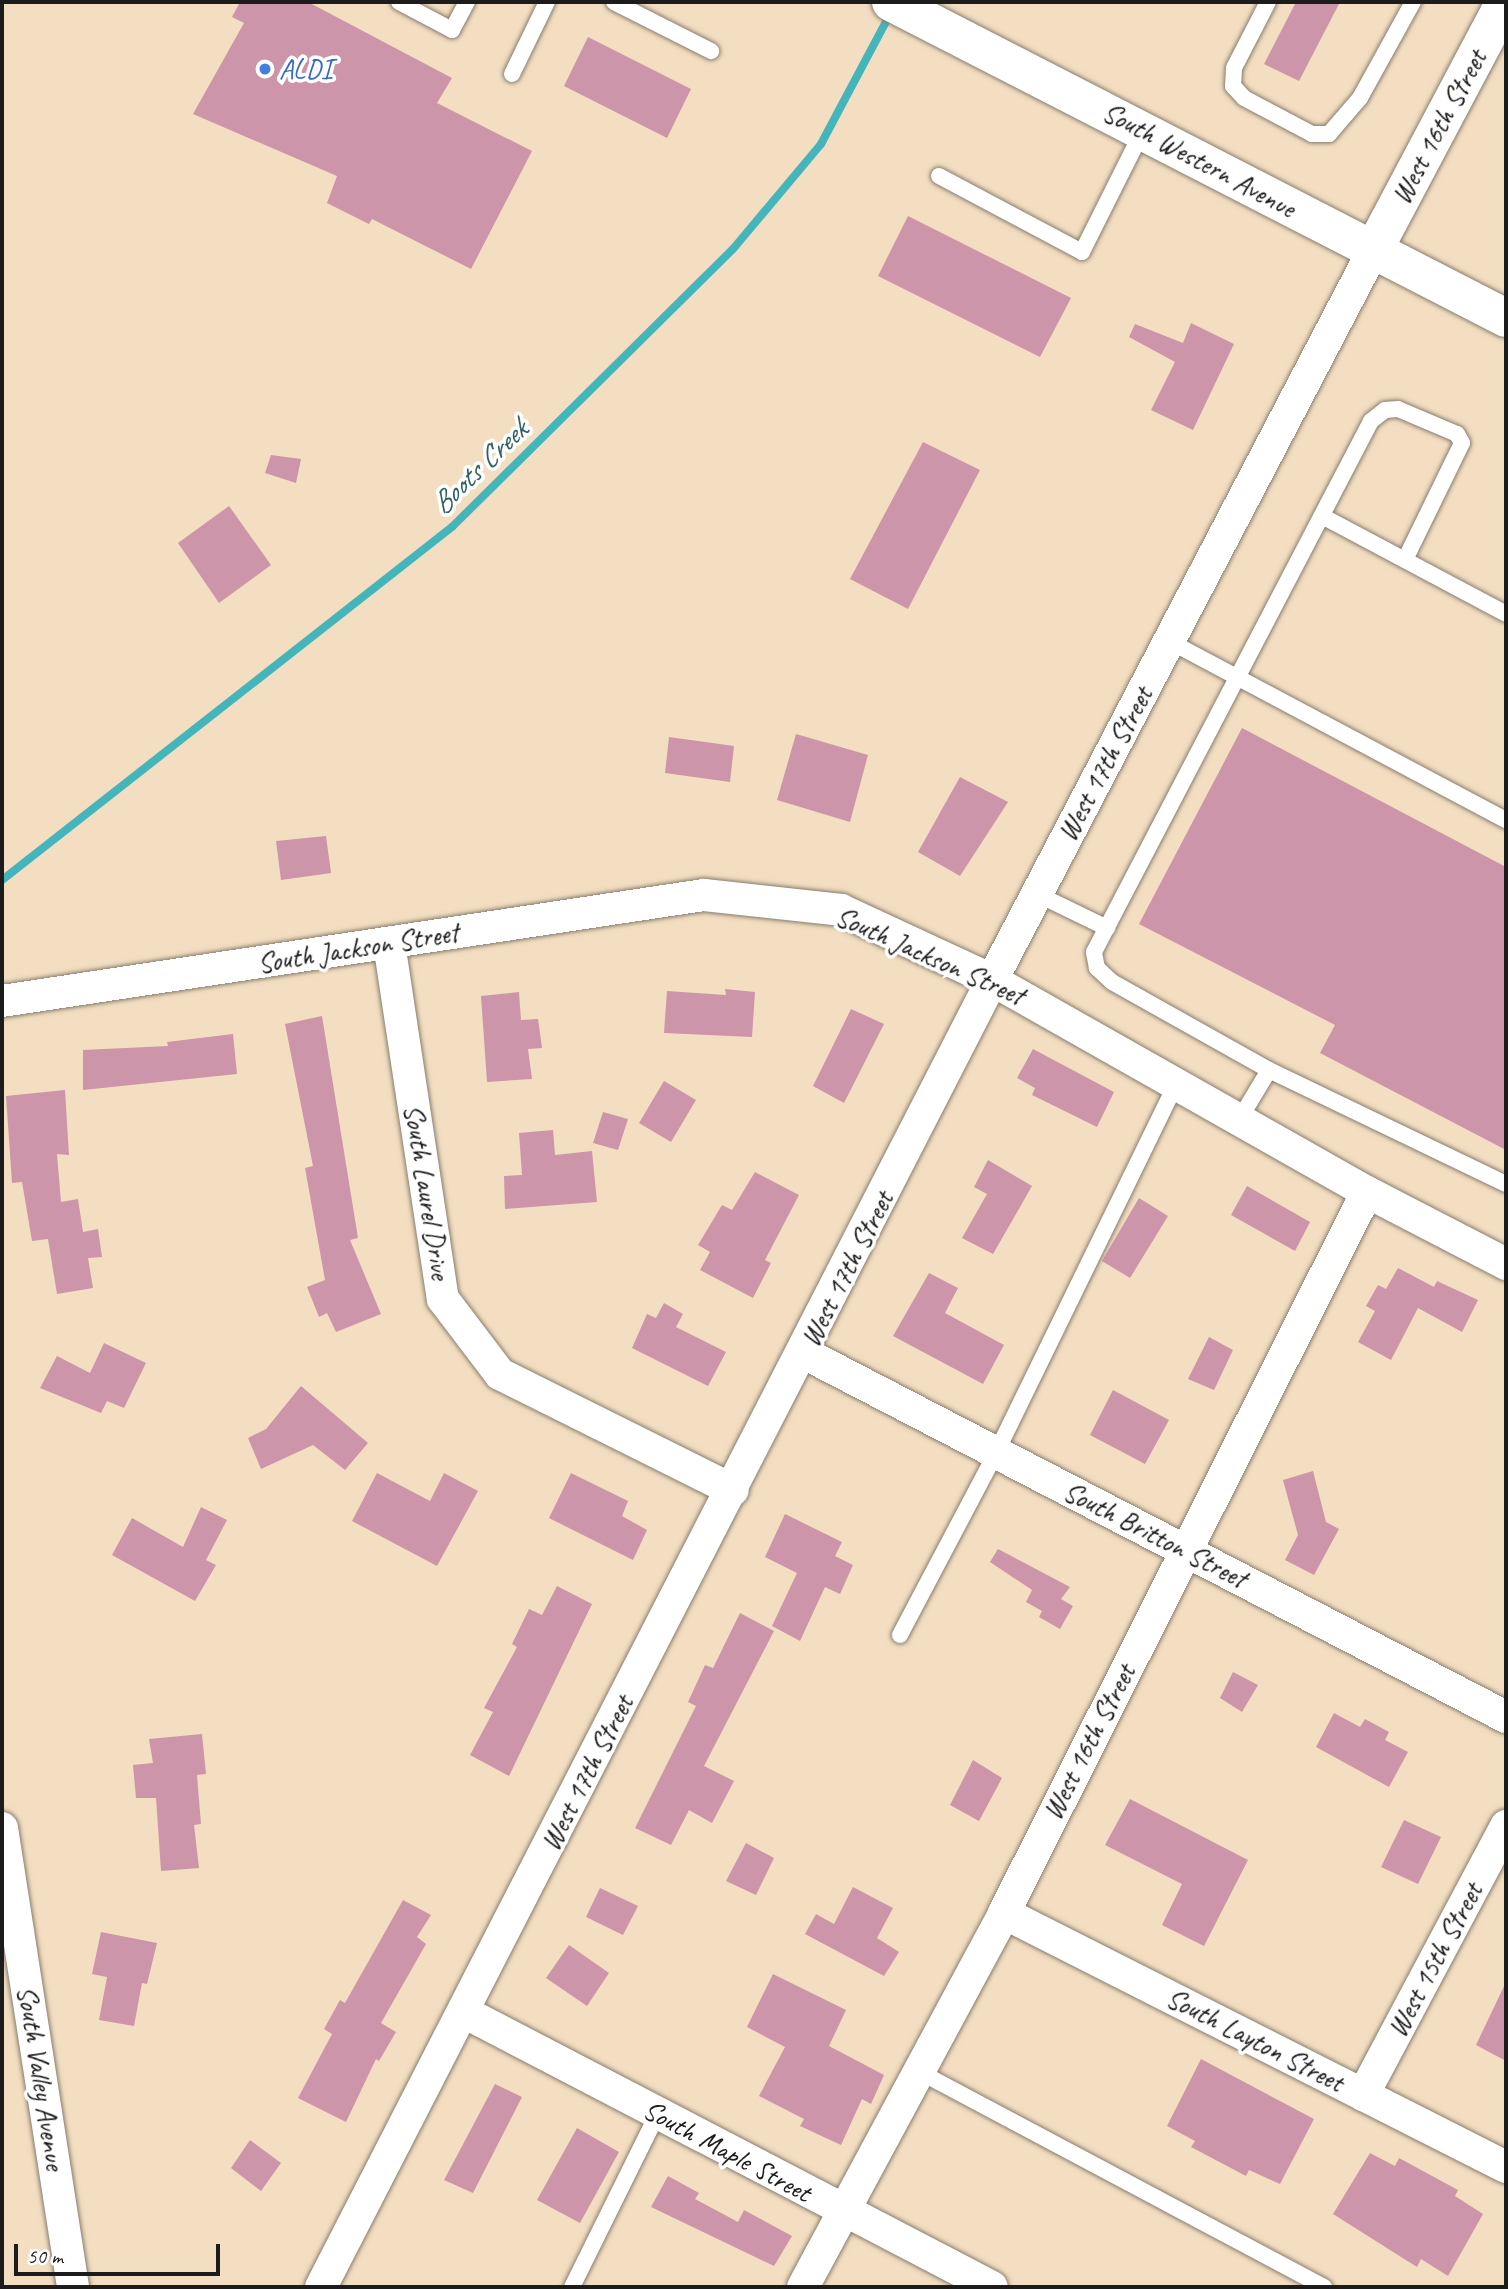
<!DOCTYPE html>
<style>
body{margin:0}
#map{position:relative;width:1508px;height:2289px;overflow:hidden;background:#f3dec1;font-family:Caveat,sans-serif}
div>[style]{position:absolute}
[style*='--x']{left:calc(var(--x)*1px);top:calc(var(--y)*1px);width:calc(var(--w)*1px);rotate:calc(var(--a)*1deg)}
.stream>*{height:8px;margin:-4px;padding:0 4px;transform-origin:4px;border-radius:4px;background:#45b5bc}
.building>*{inset:0;background:#cd95aa}
.roads{filter:drop-shadow(0 0 2px #887d6e) drop-shadow(0 0 2px #887d6e)}
.lane>*{height:16px;margin:-8px;padding:0 8px;transform-origin:8px;border-radius:8px;background:#fff}
.street>*{height:32px;margin:-16px;padding:0 16px;transform-origin:16px;border-radius:16px;background:#fff}
.secondary>*{height:38px;margin:-19px;padding:0 19px;transform-origin:19px;border-radius:19px;background:#fff}
.highway>*{height:38px;margin:-19px;padding:0 19px;transform-origin:19px;border-radius:19px;background:#fff}
.dots>*{width:19px;height:19px;translate:-50% -50%;box-sizing:border-box;border:4px solid #fff;border-radius:50%}
span{translate:-50% -50%;white-space:nowrap;text-align:center;line-height:1.15;-webkit-text-stroke:7px #fff;paint-order:stroke}
.shop-label{font-size:28px;color:#366cbe}
.left{translate:0 -50%;text-align:left}
.street-label{font-size:28px;color:#1c1c1c}
.water-label{font-size:30px;color:#2e6164;font-style:italic}
.frame{position:absolute;inset:0;border:4px solid #1c1c1c;pointer-events:none}
.scale{position:absolute;left:14px;top:2244px;width:206px;height:32px;box-sizing:border-box;border:4px solid #1c1c1c;border-top:0;padding-left:9px;font-size:21px;line-height:24px;white-space:nowrap;color:#1c1c1c;-webkit-text-stroke:5px #fff;paint-order:stroke}
</style>
<div id="map">
<div class="stream">
<i style="--x:2;--y:880;--w:572;--a:-38.11"></i>
<i style="--x:452;--y:527;--w:395;--a:-44.7"></i>
<i style="--x:733;--y:249;--w:137;--a:-50"></i>
<i style="--x:821;--y:144;--w:147;--a:-62"></i>
</div>
<div class="building">
<i style="clip-path:polygon(240px 2px,308px 2px,452px 78px,437px 103px,532px 151px,471px 269px,372px 219px,369px 224px,327px 203px,337px 176px,193px 114px,244px 23px,232px 17px)"></i>
<i style="clip-path:polygon(1296px 2px,1340px 2px,1299px 81px,1264px 64px)"></i>
<i style="clip-path:polygon(588px 37px,691px 89px,667px 138px,564px 86px)"></i>
<i style="clip-path:polygon(908px 216px,1071px 298px,1040px 357px,878px 276px)"></i>
<i style="clip-path:polygon(1191px 323px,1234px 344px,1193px 430px,1151px 410px,1175px 362px,1129px 337px,1135px 324px,1183px 343px)"></i>
<i style="clip-path:polygon(923px 442px,980px 470px,908px 609px,850px 579px)"></i>
<i style="clip-path:polygon(271px 455px,301px 459px,296px 483px,265px 473px)"></i>
<i style="clip-path:polygon(229px 506px,271px 565px,219px 603px,178px 543px)"></i>
<i style="clip-path:polygon(1242px 728px,1506px 867px,1506px 1150px,1320px 1053px,1335px 1025px,1139px 924px)"></i>
<i style="clip-path:polygon(796px 734px,868px 755px,850px 822px,777px 800px)"></i>
<i style="clip-path:polygon(669px 737px,734px 746px,730px 782px,665px 773px)"></i>
<i style="clip-path:polygon(960px 777px,1008px 802px,960px 876px,918px 852px)"></i>
<i style="clip-path:polygon(326px 836px,331px 873px,281px 880px,276px 841px)"></i>
<i style="clip-path:polygon(725px 989px,755px 992px,752px 1037px,664px 1033px,667px 991px,726px 995px)"></i>
<i style="clip-path:polygon(519px 992px,521px 1020px,538px 1019px,542px 1048px,528px 1049px,532px 1079px,487px 1082px,481px 996px)"></i>
<i style="clip-path:polygon(851px 1009px,884px 1024px,844px 1103px,813px 1086px)"></i>
<i style="clip-path:polygon(322px 1016px,358px 1238px,350px 1240px,381px 1314px,336px 1332px,327px 1313px,319px 1317px,307px 1287px,325px 1280px,305px 1168px,313px 1166px,285px 1024px)"></i>
<i style="clip-path:polygon(233px 1034px,237px 1074px,83px 1090px,83px 1050px,168px 1046px,167px 1042px)"></i>
<i style="clip-path:polygon(1033px 1049px,1114px 1092px,1097px 1127px,1032px 1095px,1035px 1088px,1017px 1078px)"></i>
<i style="clip-path:polygon(664px 1081px,696px 1100px,671px 1142px,639px 1123px)"></i>
<i style="clip-path:polygon(65px 1090px,69px 1155px,57px 1154px,61px 1202px,78px 1199px,83px 1232px,98px 1229px,102px 1257px,88px 1258px,93px 1288px,57px 1294px,48px 1239px,32px 1241px,22px 1182px,12px 1183px,6px 1096px)"></i>
<i style="clip-path:polygon(603px 1112px,628px 1119px,618px 1150px,593px 1143px)"></i>
<i style="clip-path:polygon(553px 1130px,555px 1155px,592px 1151px,597px 1202px,505px 1209px,504px 1176px,522px 1175px,519px 1133px)"></i>
<i style="clip-path:polygon(988px 1160px,1032px 1186px,993px 1254px,962px 1238px,987px 1194px,974px 1187px)"></i>
<i style="clip-path:polygon(755px 1172px,799px 1195px,765px 1260px,771px 1263px,753px 1298px,700px 1270px,710px 1252px,698px 1245px,722px 1205px,732px 1210px)"></i>
<i style="clip-path:polygon(1247px 1186px,1310px 1222px,1295px 1251px,1231px 1215px)"></i>
<i style="clip-path:polygon(1139px 1198px,1168px 1216px,1130px 1278px,1102px 1261px)"></i>
<i style="clip-path:polygon(1398px 1268px,1434px 1287px,1437px 1281px,1478px 1300px,1462px 1332px,1418px 1308px,1391px 1360px,1358px 1342px,1375px 1311px,1366px 1306px,1378px 1285px,1386px 1289px)"></i>
<i style="clip-path:polygon(929px 1273px,958px 1288px,945px 1313px,1004px 1345px,983px 1384px,893px 1336px)"></i>
<i style="clip-path:polygon(664px 1303px,683px 1314px,676px 1327px,726px 1352px,708px 1386px,632px 1348px,647px 1314px,656px 1318px)"></i>
<i style="clip-path:polygon(1209px 1337px,1233px 1350px,1214px 1390px,1188px 1379px)"></i>
<i style="clip-path:polygon(104px 1343px,146px 1363px,124px 1408px,107px 1401px,101px 1413px,40px 1388px,57px 1356px,90px 1373px)"></i>
<i style="clip-path:polygon(301px 1386px,368px 1443px,345px 1470px,313px 1445px,261px 1469px,248px 1438px,266px 1429px)"></i>
<i style="clip-path:polygon(1113px 1390px,1169px 1420px,1145px 1464px,1090px 1435px)"></i>
<i style="clip-path:polygon(1313px 1471px,1326px 1522px,1339px 1529px,1314px 1575px,1285px 1560px,1298px 1535px,1283px 1480px)"></i>
<i style="clip-path:polygon(377px 1473px,430px 1501px,444px 1473px,478px 1491px,437px 1566px,352px 1521px)"></i>
<i style="clip-path:polygon(571px 1473px,628px 1501px,622px 1516px,647px 1530px,633px 1560px,549px 1518px)"></i>
<i style="clip-path:polygon(201px 1507px,227px 1520px,206px 1560px,216px 1565px,195px 1601px,112px 1555px,132px 1518px,183px 1547px)"></i>
<i style="clip-path:polygon(785px 1514px,842px 1542px,835px 1556px,853px 1565px,840px 1594px,825px 1587px,800px 1641px,772px 1626px,797px 1573px,765px 1557px)"></i>
<i style="clip-path:polygon(998px 1549px,1070px 1587px,1061px 1599px,1073px 1606px,1060px 1629px,1039px 1617px,1042px 1611px,1026px 1602px,1032px 1590px,990px 1562px)"></i>
<i style="clip-path:polygon(557px 1586px,592px 1604px,509px 1776px,470px 1755px,493px 1712px,484px 1708px,517px 1647px,512px 1644px,529px 1609px,542px 1615px)"></i>
<i style="clip-path:polygon(740px 1613px,774px 1631px,704px 1766px,734px 1781px,712px 1823px,689px 1810px,671px 1845px,635px 1828px,696px 1706px,688px 1702px,705px 1665px,713px 1668px)"></i>
<i style="clip-path:polygon(1233px 1672px,1258px 1685px,1242px 1712px,1220px 1698px)"></i>
<i style="clip-path:polygon(1334px 1713px,1360px 1727px,1365px 1719px,1389px 1732px,1385px 1740px,1408px 1752px,1389px 1787px,1316px 1747px)"></i>
<i style="clip-path:polygon(202px 1734px,206px 1774px,197px 1775px,201px 1824px,194px 1825px,199px 1868px,161px 1871px,156px 1798px,136px 1798px,133px 1765px,153px 1763px,149px 1739px)"></i>
<i style="clip-path:polygon(973px 1760px,1002px 1778px,979px 1821px,950px 1805px)"></i>
<i style="clip-path:polygon(1130px 1799px,1248px 1860px,1204px 1946px,1162px 1925px,1182px 1884px,1105px 1845px)"></i>
<i style="clip-path:polygon(1404px 1820px,1441px 1837px,1418px 1884px,1381px 1867px)"></i>
<i style="clip-path:polygon(746px 1843px,774px 1858px,756px 1895px,726px 1881px)"></i>
<i style="clip-path:polygon(853px 1887px,893px 1908px,877px 1938px,899px 1952px,884px 1976px,805px 1934px,816px 1914px,834px 1924px)"></i>
<i style="clip-path:polygon(600px 1888px,638px 1906px,623px 1935px,586px 1917px)"></i>
<i style="clip-path:polygon(403px 1900px,431px 1915px,417px 1937px,426px 1944px,381px 2023px,396px 2032px,379px 2061px,376px 2059px,346px 2122px,298px 2098px,332px 2034px,324px 2029px,340px 2000px,345px 2003px)"></i>
<i style="clip-path:polygon(101px 1932px,157px 1943px,147px 1984px,142px 1983px,134px 2026px,99px 2020px,107px 1977px,92px 1974px)"></i>
<i style="clip-path:polygon(569px 1945px,609px 1973px,587px 2006px,546px 1978px)"></i>
<i style="clip-path:polygon(773px 1974px,846px 2010px,829px 2046px,884px 2075px,871px 2104px,862px 2099px,841px 2145px,800px 2126px,804px 2119px,759px 2096px,785px 2047px,747px 2027px)"></i>
<i style="clip-path:polygon(1506px 1982px,1506px 2061px,1476px 2045px)"></i>
<i style="clip-path:polygon(1201px 2059px,1314px 2119px,1280px 2184px,1249px 2170px,1246px 2176px,1191px 2147px,1195px 2141px,1167px 2126px)"></i>
<i style="clip-path:polygon(495px 2084px,522px 2097px,473px 2193px,444px 2180px)"></i>
<i style="clip-path:polygon(577px 2128px,619px 2152px,580px 2223px,537px 2200px)"></i>
<i style="clip-path:polygon(250px 2140px,281px 2163px,261px 2191px,231px 2168px)"></i>
<i style="clip-path:polygon(1370px 2153px,1395px 2166px,1399px 2158px,1458px 2190px,1455px 2196px,1483px 2214px,1448px 2276px,1421px 2259px,1417px 2267px,1333px 2214px)"></i>
<i style="clip-path:polygon(668px 2176px,699px 2193px,695px 2199px,738px 2222px,744px 2210px,792px 2236px,774px 2266px,651px 2207px)"></i>
</div>
<div class="roads">
<div class="lane">
<i style="--x:399;--y:2;--w:60;--a:27.8"></i>
<i style="--x:452;--y:30;--w:32;--a:-62"></i>
<i style="--x:614;--y:2;--w:109;--a:26.8"></i>
<i style="--x:1268;--y:2;--w:74;--a:117.3"></i>
<i style="--x:1234;--y:68;--w:18;--a:93"></i>
<i style="--x:1233;--y:86;--w:16;--a:47"></i>
<i style="--x:1244;--y:98;--w:77;--a:27.9"></i>
<i style="--x:1312;--y:134;--w:17;--a:0"></i>
<i style="--x:1329;--y:134;--w:48;--a:-49.3"></i>
<i style="--x:1360;--y:98;--w:110;--a:-61.1"></i>
<i style="--x:512;--y:74;--w:80;--a:-64.1"></i>
<i style="--x:939;--y:176;--w:162;--a:28"></i>
<i style="--x:1082;--y:252;--w:136;--a:-63.4"></i>
<i style="--x:1322;--y:516;--w:208;--a:28"></i>
<i style="--x:1169;--y:641;--w:382;--a:28"></i>
<i style="--x:1037;--y:894;--w:78;--a:25.9"></i>
<i style="--x:1269;--y:1070;--w:263;--a:25.7"></i>
<i style="--x:1239;--y:1120;--w:58;--a:-59"></i>
<i style="--x:1269;--y:1070;--w:180;--a:-150.7"></i>
<i style="--x:1112;--y:982;--w:21;--a:-137"></i>
<i style="--x:1097;--y:968;--w:16;--a:-101"></i>
<i style="--x:1094;--y:952;--w:599;--a:-62.45"></i>
<i style="--x:1371;--y:421;--w:18;--a:-38"></i>
<i style="--x:1385;--y:410;--w:13;--a:-4"></i>
<i style="--x:1398;--y:409;--w:64;--a:23"></i>
<i style="--x:1457;--y:434;--w:10;--a:61"></i>
<i style="--x:1462;--y:443;--w:130;--a:116"></i>
<i style="--x:900;--y:1635;--w:206;--a:-62.2"></i>
<i style="--x:996;--y:1453;--w:411;--a:-64"></i>
<i style="--x:918;--y:2071;--w:460;--a:28"></i>
<i style="--x:572;--y:2287;--w:192;--a:-63.7"></i>
</div>
<div class="street">
<i style="--x:389;--y:943;--w:360;--a:81.4"></i>
<i style="--x:443;--y:1299;--w:94;--a:52.8"></i>
<i style="--x:500;--y:1374;--w:260;--a:26.5"></i>
<i style="--x:2;--y:1001;--w:710;--a:-8.59"></i>
<i style="--x:704;--y:895;--w:138;--a:6.2"></i>
<i style="--x:841;--y:910;--w:166;--a:24.9"></i>
<i style="--x:992;--y:980;--w:431;--a:29.5"></i>
<i style="--x:1367;--y:1192;--w:157;--a:27.4"></i>
<i style="--x:804;--y:1353;--w:791;--a:27.41"></i>
<i style="--x:2;--y:1828;--w:464;--a:81.2"></i>
<i style="--x:1004;--y:1913;--w:563;--a:26.84"></i>
<i style="--x:464;--y:2012;--w:595;--a:27.51"></i>
<i style="--x:1363;--y:2095;--w:305;--a:-62"></i>
<i style="--x:321;--y:2287;--w:1469;--a:-62.82"></i>
<i style="--x:992;--y:980;--w:823;--a:-62.41"></i>
<i style="--x:803;--y:2287;--w:425;--a:-61.7"></i>
<i style="--x:1004;--y:1913;--w:807;--a:-63.28"></i>
</div>
<div class="secondary">
<i style="--x:1373;--y:251;--w:282;--a:-62.1"></i>
</div>
<div class="highway">
<i style="--x:891;--y:2;--w:691;--a:27.2"></i>
</div>
</div>
<div class="dots">
<i style="left:265px;top:69px;background:#3f7fe0"></i>
</div>
<div class="shop-label">
<span class="left" style="left:279px;top:69px">ALDI</span>
</div>
<div class="street-label">
<span style="left:1439px;top:127px;rotate:-62deg">West 16th Street</span>
<span style="left:1199px;top:160px;rotate:28deg">South Western Avenue</span>
<span style="left:1105px;top:764px;rotate:-62deg">West 17th Street</span>
<span style="left:358px;top:948px;rotate:-9deg">South Jackson Street</span>
<span style="left:930px;top:956px;rotate:24deg">South Jackson Street</span>
<span style="left:427px;top:1192px;rotate:81deg">South Laurel Drive</span>
<span style="left:847px;top:1269px;rotate:-63deg">West 17th Street</span>
<span style="left:1155px;top:1535px;rotate:27deg">South Britton Street</span>
<span style="left:1089px;top:1742px;rotate:-63deg">West 16th Street</span>
<span style="left:587px;top:1773px;rotate:-63deg">West 17th Street</span>
<span style="left:1435px;top:1960px;rotate:-62deg">West 15th Street</span>
<span style="left:1255px;top:2040px;rotate:27deg">South Layton Street</span>
<span style="left:41px;top:2078px;rotate:81deg">South Valley Avenue</span>
<span style="left:727px;top:2151px;rotate:28deg">South Maple Street</span>
</div>
<div class="water-label">
<span style="left:479px;top:467px;rotate:-44deg">Boots Creek</span>
</div>
<div class="frame"></div>
<div class="scale">50 m</div>
</div>
